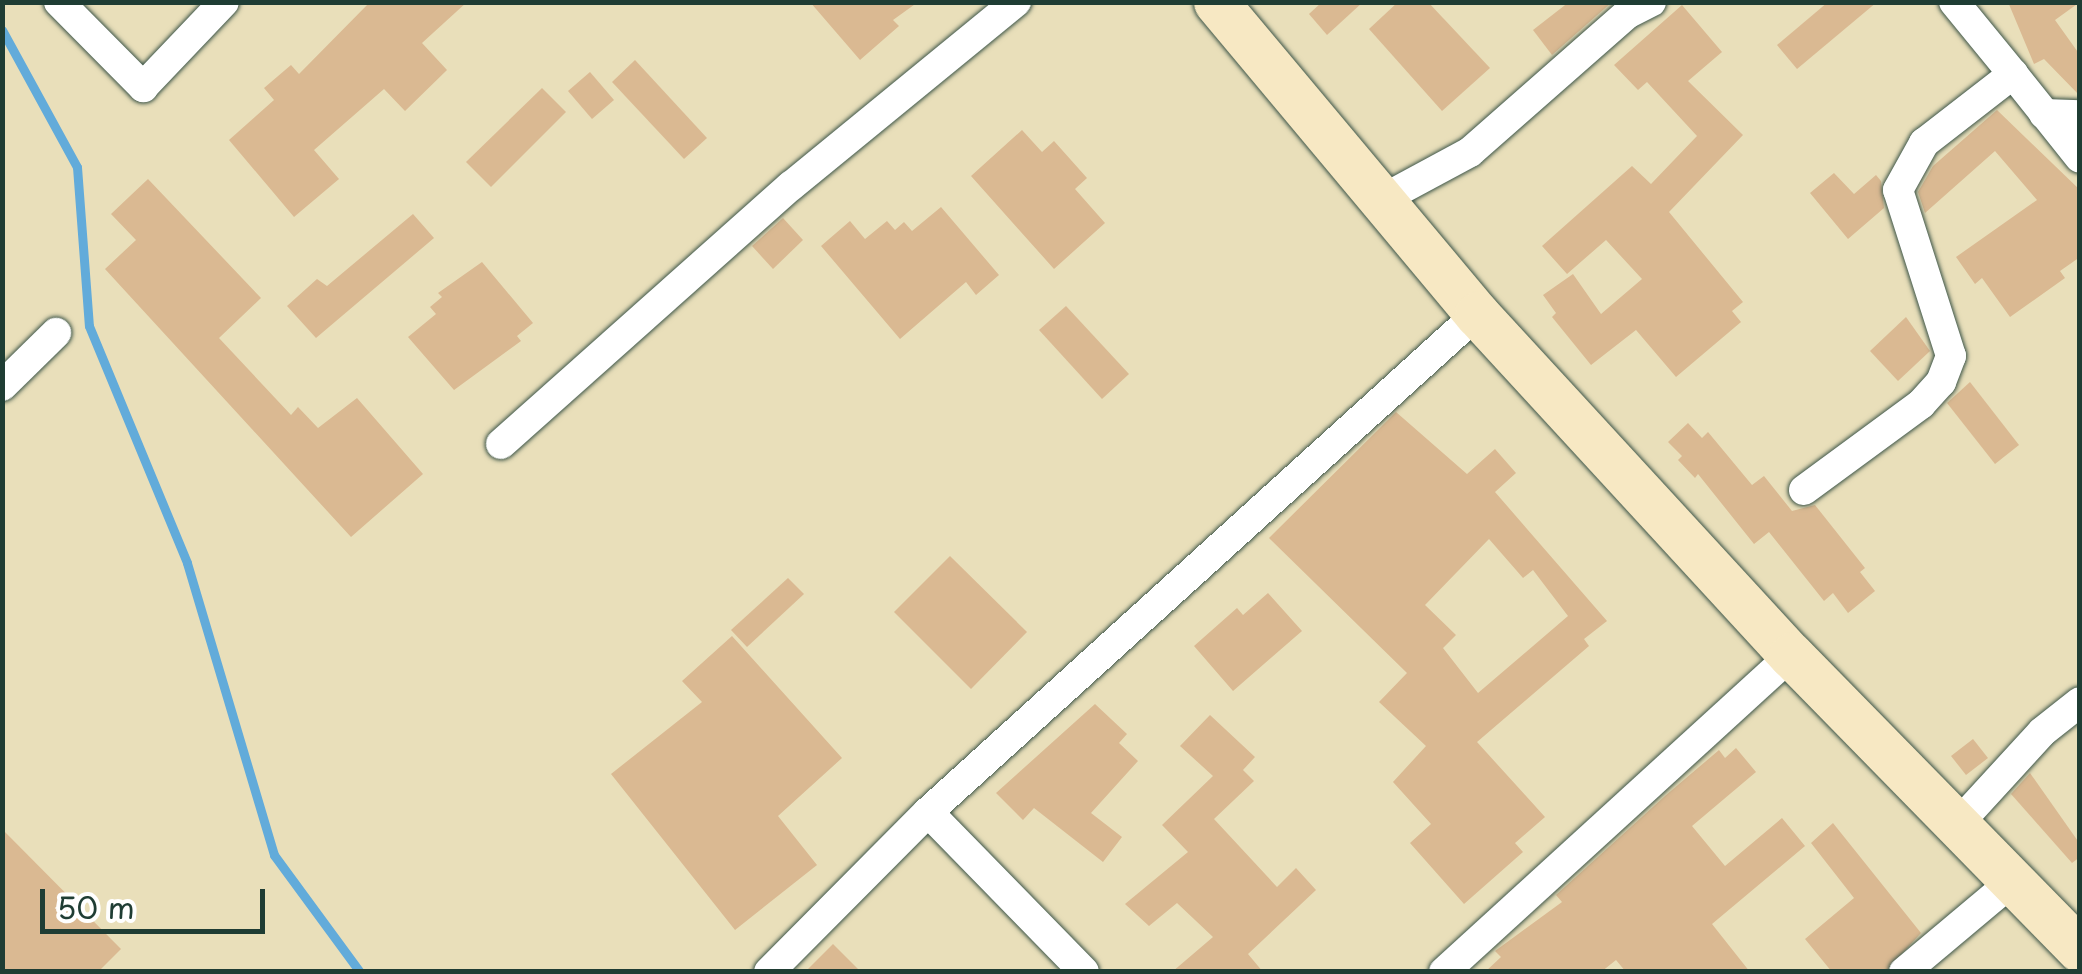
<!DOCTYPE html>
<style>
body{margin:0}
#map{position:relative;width:2082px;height:974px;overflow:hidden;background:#e9dfba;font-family:"Playpen Sans",sans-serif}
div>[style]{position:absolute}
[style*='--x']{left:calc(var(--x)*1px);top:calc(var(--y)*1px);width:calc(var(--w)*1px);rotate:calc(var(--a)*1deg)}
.stream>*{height:9px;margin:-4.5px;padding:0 4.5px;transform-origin:4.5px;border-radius:4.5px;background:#62abda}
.building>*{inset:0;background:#dab992}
.roads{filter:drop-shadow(0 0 2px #3d5548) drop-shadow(0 0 2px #3d5548)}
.street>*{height:30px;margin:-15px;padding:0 15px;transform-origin:15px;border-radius:15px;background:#fff}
.secondary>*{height:45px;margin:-22.5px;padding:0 22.5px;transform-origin:22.5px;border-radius:22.5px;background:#f7e8c3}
span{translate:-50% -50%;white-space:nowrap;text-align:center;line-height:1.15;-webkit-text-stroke:8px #fff;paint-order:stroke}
.frame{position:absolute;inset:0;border:5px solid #1f3d34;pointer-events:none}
.scale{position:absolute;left:40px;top:889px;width:225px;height:45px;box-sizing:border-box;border:5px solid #1f3d34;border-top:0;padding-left:12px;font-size:30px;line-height:35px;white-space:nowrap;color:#1f3d34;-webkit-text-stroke:8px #fff;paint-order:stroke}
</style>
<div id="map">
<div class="stream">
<i style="--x:2;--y:30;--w:156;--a:61.3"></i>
<i style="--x:77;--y:167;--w:159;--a:85.7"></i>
<i style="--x:89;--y:326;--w:256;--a:67.5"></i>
<i style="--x:187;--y:563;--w:305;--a:73.4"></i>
<i style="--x:274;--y:855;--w:145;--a:53.7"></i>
</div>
<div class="building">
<i style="clip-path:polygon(370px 2px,467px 2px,422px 43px,447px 70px,405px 111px,384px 89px,314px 150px,339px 179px,294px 217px,229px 140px,274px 100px,264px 88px,291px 65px,299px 74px)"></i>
<i style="clip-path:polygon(810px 2px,918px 2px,893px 20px,899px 26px,860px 60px)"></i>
<i style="clip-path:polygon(1322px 2px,1363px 2px,1327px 35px,1309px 14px)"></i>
<i style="clip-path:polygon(1398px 2px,1428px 2px,1490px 68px,1442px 111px,1369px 29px)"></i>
<i style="clip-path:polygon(1569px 2px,1612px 2px,1552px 55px,1533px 30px)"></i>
<i style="clip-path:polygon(1828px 2px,1877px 2px,1797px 69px,1777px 45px)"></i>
<i style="clip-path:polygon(2008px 2px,2080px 2px,2055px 20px,2080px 55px,2080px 96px,2044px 59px,2034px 64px)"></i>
<i style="clip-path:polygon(1682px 5px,1722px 52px,1688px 81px,1743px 135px,1669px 212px,1743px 302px,1732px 311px,1741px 322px,1676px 377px,1636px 330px,1591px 365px,1552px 317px,1556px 313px,1543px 295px,1573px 274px,1601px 314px,1642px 279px,1606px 240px,1567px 274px,1542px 246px,1632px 166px,1651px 184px,1697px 136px,1647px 82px,1638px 90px,1614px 65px)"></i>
<i style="clip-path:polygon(635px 60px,707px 138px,684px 159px,612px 82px)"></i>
<i style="clip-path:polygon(590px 72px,614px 100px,592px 119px,568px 91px)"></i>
<i style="clip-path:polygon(542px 88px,566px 112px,491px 187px,466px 162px)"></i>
<i style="clip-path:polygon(1997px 110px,2080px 190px,2080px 257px,2060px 271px,2065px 278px,2010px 317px,1982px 278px,1975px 284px,1956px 257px,2037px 200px,1995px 151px,1925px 213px,1918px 192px,1933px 166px)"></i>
<i style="clip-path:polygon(1022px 130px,1042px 152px,1054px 141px,1087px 178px,1075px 189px,1105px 223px,1054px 269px,971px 176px)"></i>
<i style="clip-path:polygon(1834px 173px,1854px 194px,1876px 175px,1881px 181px,1884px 208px,1848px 239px,1810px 193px)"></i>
<i style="clip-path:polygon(148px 179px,261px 298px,219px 338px,291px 415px,298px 407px,318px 428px,357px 398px,423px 474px,351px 537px,105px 269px,136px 240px,111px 214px)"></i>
<i style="clip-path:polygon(941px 207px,999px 275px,976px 295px,966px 282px,900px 339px,821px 246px,850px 221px,865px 239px,887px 221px,895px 230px,904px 222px,912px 231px)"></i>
<i style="clip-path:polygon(413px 214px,434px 238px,316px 338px,287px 306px,317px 279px,327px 286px)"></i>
<i style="clip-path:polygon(783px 218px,803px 240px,773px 269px,752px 246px)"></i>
<i style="clip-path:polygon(482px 262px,533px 323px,517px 336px,521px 341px,454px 390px,408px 337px,436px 314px,430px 307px,442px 297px,438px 293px)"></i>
<i style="clip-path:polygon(1066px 306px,1129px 374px,1102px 399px,1039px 330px)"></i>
<i style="clip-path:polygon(1906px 317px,1930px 351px,1898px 381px,1870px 351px)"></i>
<i style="clip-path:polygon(1970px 382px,2019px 445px,1995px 464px,1947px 403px)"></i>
<i style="clip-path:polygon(evenodd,1396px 412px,1467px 474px,1495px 449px,1516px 473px,1495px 492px,1607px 621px,1584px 639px,1589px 646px,1477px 742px,1545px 817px,1515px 843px,1523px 852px,1464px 904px,1410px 843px,1431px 824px,1393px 782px,1426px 746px,1379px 702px,1407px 673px,1269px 538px,1396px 412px,1489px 539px,1523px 578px,1533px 570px,1568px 616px,1478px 693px,1443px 648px,1456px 635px,1425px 605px,1489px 539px)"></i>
<i style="clip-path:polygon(1688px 423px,1702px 438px,1708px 432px,1752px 485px,1764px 476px,1792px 511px,1815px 505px,1865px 568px,1860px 572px,1875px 591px,1848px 613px,1833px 593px,1824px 601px,1769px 532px,1754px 544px,1698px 474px,1695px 478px,1678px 460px,1682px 456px,1668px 442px)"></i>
<i style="clip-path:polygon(950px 556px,1027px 632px,971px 689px,894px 612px)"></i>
<i style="clip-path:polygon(788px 578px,804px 594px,747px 647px,731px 630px)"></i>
<i style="clip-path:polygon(1268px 593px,1302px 631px,1233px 691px,1194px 646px,1237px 608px,1243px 615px)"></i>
<i style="clip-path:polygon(732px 636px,842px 758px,778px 816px,817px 865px,735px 930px,611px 774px,702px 702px,682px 681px)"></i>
<i style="clip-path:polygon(1095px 704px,1127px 734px,1119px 743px,1138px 761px,1091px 813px,1122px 837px,1103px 862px,1034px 808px,1023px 820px,996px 793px)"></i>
<i style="clip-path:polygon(1210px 715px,1255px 757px,1243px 770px,1254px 781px,1214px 819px,1277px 887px,1296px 868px,1316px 890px,1248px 954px,1263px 972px,1172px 972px,1213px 937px,1177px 903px,1149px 926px,1125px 904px,1188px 852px,1162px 825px,1213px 776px,1180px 746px)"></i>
<i style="clip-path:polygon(1973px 739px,1988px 758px,1966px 775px,1951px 756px)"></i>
<i style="clip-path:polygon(1736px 748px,1756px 772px,1692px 826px,1725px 866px,1782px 818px,1805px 846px,1712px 924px,1750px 972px,1626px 972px,1616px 960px,1601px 972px,1485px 972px,1501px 957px,1495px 951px,1562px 902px,1556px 895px,1665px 796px,1719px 750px,1725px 758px)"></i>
<i style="clip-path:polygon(2030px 773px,2080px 844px,2080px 857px,2072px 863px,2011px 794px)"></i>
<i style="clip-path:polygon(1833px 823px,1921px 933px,1885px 972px,1832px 972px,1805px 939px,1854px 898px,1811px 843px)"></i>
<i style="clip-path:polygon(2px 829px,121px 949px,98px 972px,2px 972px)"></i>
<i style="clip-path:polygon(833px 944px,861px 972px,805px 972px)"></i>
</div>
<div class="roads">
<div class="street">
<i style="--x:59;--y:2;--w:120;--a:45.3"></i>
<i style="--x:143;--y:87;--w:117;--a:-46.4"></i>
<i style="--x:2013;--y:74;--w:107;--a:51.4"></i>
<i style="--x:2044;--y:114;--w:36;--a:2"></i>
<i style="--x:1381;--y:200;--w:101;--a:-28.3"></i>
<i style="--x:1470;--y:152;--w:209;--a:-41.3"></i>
<i style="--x:1627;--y:14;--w:27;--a:-27"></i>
<i style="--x:2;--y:386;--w:76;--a:-44.5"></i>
<i style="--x:501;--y:444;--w:388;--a:-41.7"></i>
<i style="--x:791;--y:186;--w:291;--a:-39.3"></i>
<i style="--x:1804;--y:490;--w:145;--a:-36.3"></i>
<i style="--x:1921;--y:404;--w:30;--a:-48"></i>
<i style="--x:1941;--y:382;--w:28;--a:-69"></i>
<i style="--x:1951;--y:356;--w:174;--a:-107.7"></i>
<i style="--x:1898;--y:190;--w:54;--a:-61"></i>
<i style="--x:1924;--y:143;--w:113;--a:-37.8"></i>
<i style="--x:2013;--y:74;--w:93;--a:-129.3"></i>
<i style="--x:928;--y:812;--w:223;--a:45.7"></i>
<i style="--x:1956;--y:826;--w:127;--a:-47.5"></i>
<i style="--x:2042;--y:732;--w:48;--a:-38.3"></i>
<i style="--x:769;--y:972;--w:226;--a:-45.2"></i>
<i style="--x:928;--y:812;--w:741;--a:-42.21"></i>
<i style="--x:1444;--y:972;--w:470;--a:-42.4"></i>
<i style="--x:1904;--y:972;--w:138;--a:-40"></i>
</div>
<div class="secondary">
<i style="--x:1216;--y:2;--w:407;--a:50.1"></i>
<i style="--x:1477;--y:314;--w:464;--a:47.4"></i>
<i style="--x:1791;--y:655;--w:413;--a:45.6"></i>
</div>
</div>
<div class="frame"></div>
<div class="scale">50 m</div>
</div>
